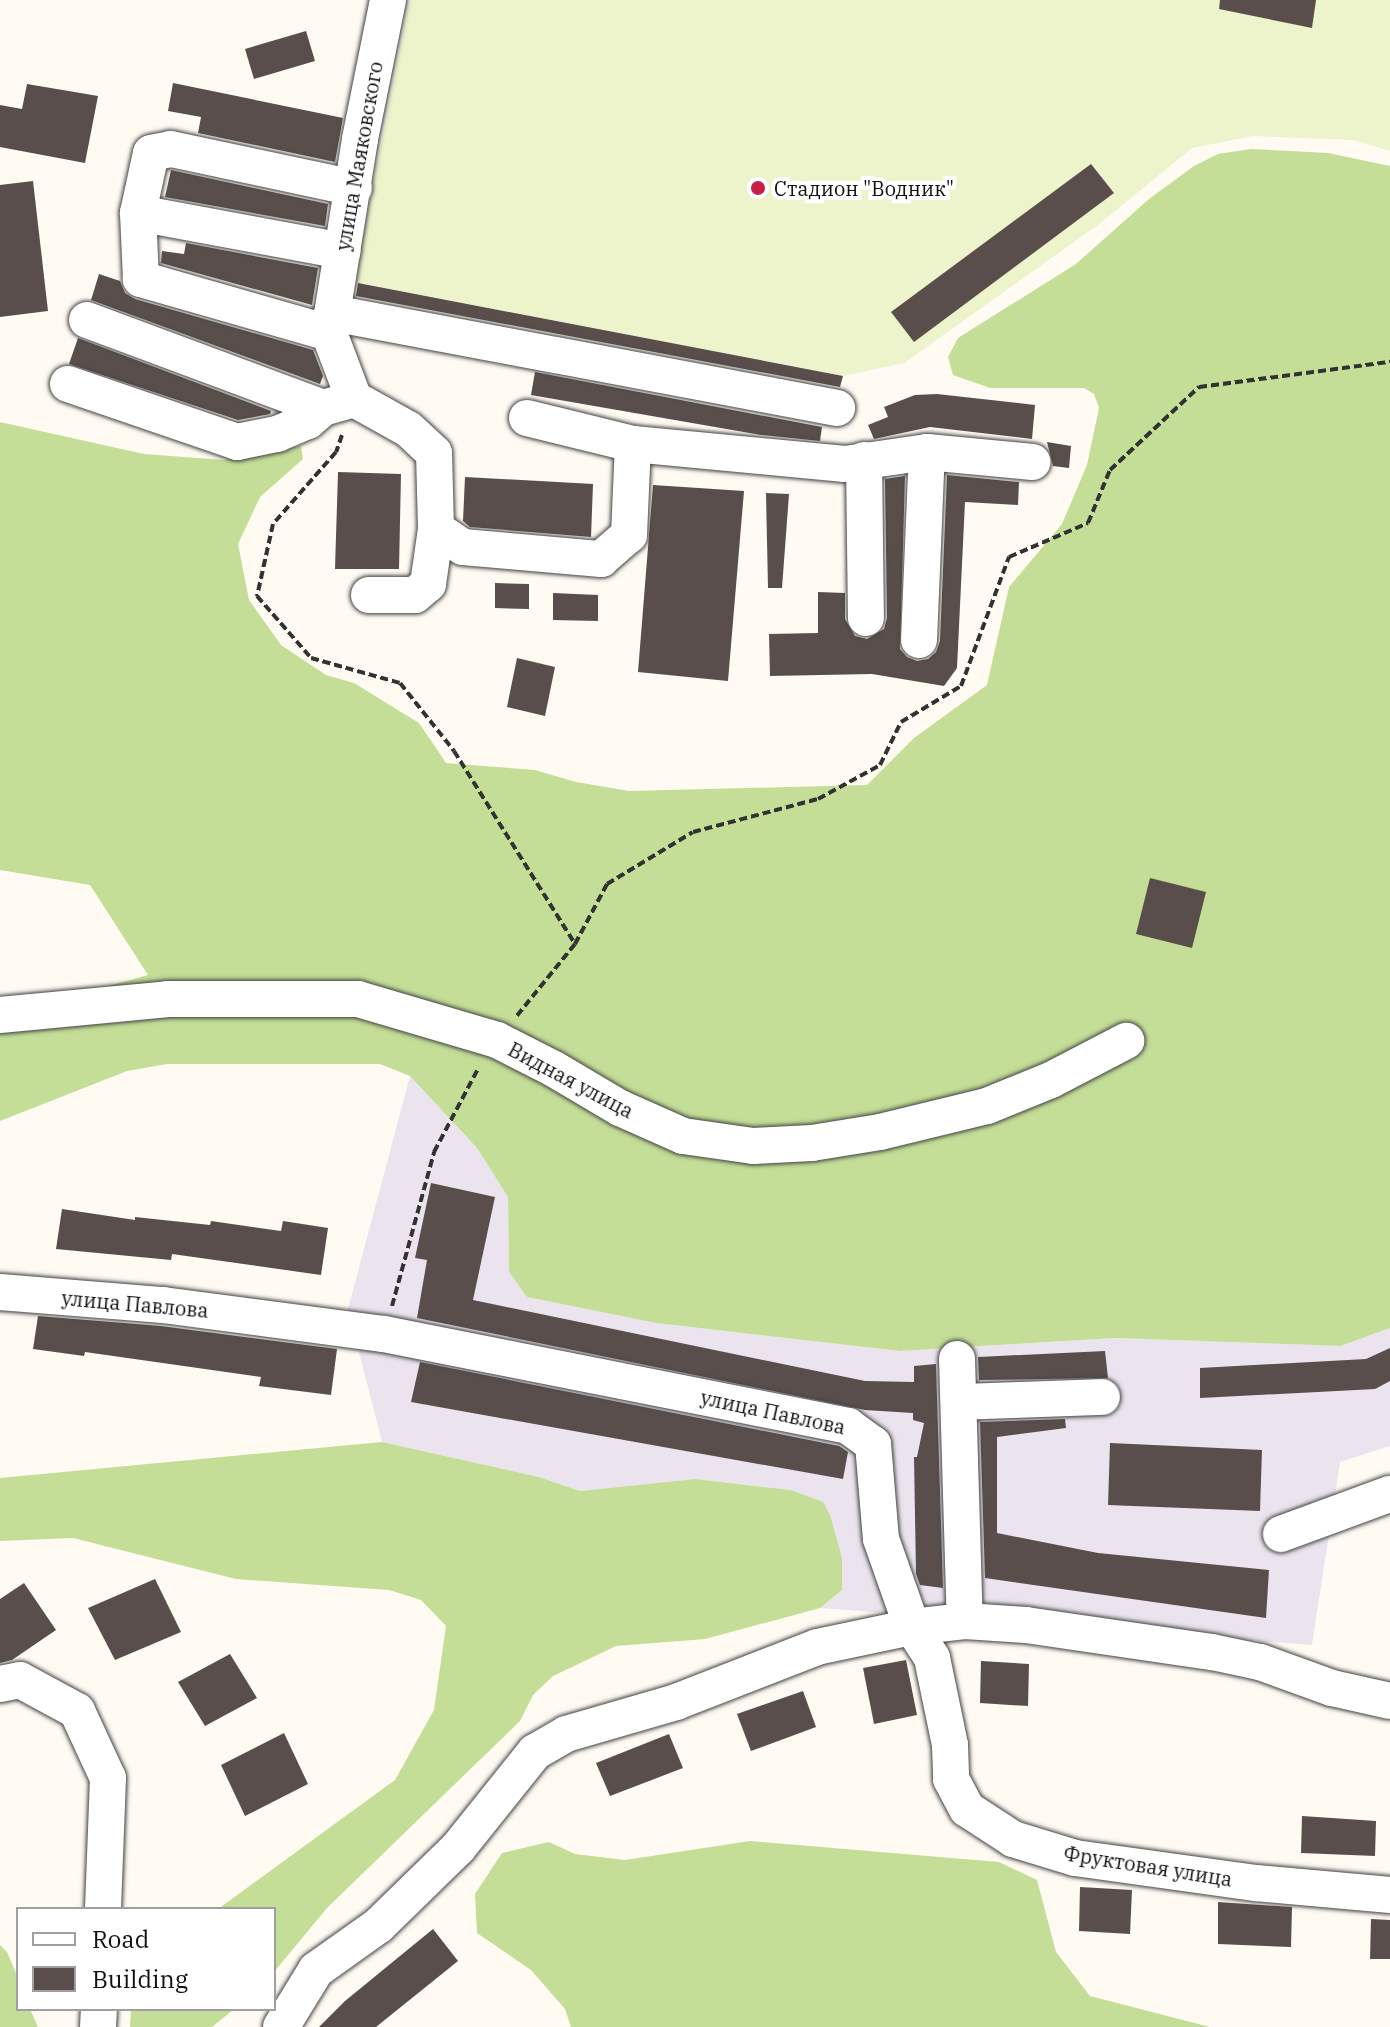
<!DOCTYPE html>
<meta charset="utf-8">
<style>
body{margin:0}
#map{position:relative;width:1390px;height:2027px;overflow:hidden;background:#fffaf2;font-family:"IBM Plex Serif",serif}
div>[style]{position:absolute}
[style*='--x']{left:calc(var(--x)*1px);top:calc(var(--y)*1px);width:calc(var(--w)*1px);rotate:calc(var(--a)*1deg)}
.industrial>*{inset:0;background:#ebe4ee}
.forest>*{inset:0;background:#c4de97}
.pitch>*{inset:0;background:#edf3cb}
.building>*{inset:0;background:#594e4b}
.path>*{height:4px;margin-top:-2px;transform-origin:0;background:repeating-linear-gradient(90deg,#323232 0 8px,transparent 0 12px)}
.roads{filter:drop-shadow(0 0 2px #434343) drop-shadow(0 0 2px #434343)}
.minor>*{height:36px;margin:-18px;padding:0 18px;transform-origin:18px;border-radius:18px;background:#fff}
.dots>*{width:22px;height:22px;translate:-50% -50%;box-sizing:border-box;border:4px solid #fff;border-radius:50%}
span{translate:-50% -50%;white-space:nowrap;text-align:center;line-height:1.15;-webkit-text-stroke:8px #fff;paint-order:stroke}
.street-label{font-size:20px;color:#101010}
.poi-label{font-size:20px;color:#101010}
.left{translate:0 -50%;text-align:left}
.legend{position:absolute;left:16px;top:1907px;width:260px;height:104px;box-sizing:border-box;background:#fff;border:2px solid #9f9f9f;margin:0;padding:10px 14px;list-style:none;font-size:24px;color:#101010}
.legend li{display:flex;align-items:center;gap:16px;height:40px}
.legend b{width:40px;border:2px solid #9f9f9f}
</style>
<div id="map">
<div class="industrial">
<i style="clip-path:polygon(410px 1076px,477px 1148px,508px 1197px,509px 1272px,527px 1297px,656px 1323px,900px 1351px,1115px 1338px,1339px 1346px,1390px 1328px,1390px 1446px,1340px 1462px,1312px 1645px,820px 1608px,842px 1590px,842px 1558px,823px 1503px,791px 1490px,695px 1479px,580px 1491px,539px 1477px,382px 1442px,348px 1309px)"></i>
</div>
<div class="forest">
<i style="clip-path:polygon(1251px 149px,1328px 153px,1390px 166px,1390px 1328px,1340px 1346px,1115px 1338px,900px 1351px,656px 1323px,527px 1297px,509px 1272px,508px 1197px,477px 1148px,410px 1076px,380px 1064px,167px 1064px,127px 1071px,0 1121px,0 1016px,148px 975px,90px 885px,0 870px,0 422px,144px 454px,224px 460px,301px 446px,303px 459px,260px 497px,238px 544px,249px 600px,281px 645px,326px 675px,354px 683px,419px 723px,446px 763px,535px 770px,576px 782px,629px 791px,867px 785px,914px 738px,987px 685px,1009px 587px,1062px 524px,1087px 465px,1099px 408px,1094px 394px,1084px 388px,990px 388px,953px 375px,948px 357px,958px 338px,1076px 264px,1149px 199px,1194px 166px,1218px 154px)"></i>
<i style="clip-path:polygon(382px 1442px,539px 1477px,580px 1491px,695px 1479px,791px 1490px,823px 1502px,830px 1515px,842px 1558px,842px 1590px,820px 1608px,705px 1639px,616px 1646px,553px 1676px,533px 1695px,520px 1721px,327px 1908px,274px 1972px,274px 1909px,218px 1909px,395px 1780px,434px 1710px,446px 1626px,421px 1600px,389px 1590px,236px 1579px,73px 1538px,0 1541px,0 1478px)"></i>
<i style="clip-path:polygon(750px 1841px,999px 1862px,1037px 1880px,1056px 1952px,1090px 1996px,1210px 2027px,571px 2027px,565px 2009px,531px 1970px,477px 1933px,475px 1894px,502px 1853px,549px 1842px,575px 1854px,625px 1860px)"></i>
<i style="clip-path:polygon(0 1945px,7px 1952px,18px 1978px,18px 2009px,30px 2009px,38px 2027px,0 2027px)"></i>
<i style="clip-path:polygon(131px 2009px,234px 2009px,212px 2027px,130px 2027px)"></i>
</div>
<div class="pitch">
<i style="clip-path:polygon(410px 0,1390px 0,1390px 151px,1353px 140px,1253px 136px,1192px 148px,1099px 224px,904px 363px,843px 376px,354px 282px)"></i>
</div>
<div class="building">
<i style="clip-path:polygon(1220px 0,1316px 0,1312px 28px,1219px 9px)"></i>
<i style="clip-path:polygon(306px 31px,315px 61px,254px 79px,245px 49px)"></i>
<i style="clip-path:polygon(173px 83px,343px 118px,335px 162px,198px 133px,201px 117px,168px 111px)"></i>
<i style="clip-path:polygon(27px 84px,98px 96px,85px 163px,0 147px,0 105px,22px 109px)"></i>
<i style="clip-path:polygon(1091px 164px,1114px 193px,914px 342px,891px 312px)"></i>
<i style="clip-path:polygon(171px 170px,328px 204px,325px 226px,165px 197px)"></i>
<i style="clip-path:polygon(33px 181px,48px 311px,0 317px,0 185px)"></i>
<i style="clip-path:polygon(186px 243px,318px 268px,312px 305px,161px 263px,162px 251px,184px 254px)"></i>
<i style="clip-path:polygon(99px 274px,120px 281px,125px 293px,135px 299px,313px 350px,323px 376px,320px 384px,91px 300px)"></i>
<i style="clip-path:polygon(358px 283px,843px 376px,840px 387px,356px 296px)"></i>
<i style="clip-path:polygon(78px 338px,271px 411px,270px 414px,238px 420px,69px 364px)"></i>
<i style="clip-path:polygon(535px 372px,822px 427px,820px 441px,761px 435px,531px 395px)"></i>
<i style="clip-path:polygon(937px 394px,1035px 405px,1032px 439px,930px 427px,874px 439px,868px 425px,888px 417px,884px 407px,915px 395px)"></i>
<i style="clip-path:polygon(1047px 442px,1071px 446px,1069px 468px,1053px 466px)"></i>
<i style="clip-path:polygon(338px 472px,401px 474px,399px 569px,335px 569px)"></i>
<i style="clip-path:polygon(947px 475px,1019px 482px,1018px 505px,965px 502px,957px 668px,944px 686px,872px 674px,770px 676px,769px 634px,818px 633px,818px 592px,845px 593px,845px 619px,855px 636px,867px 639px,884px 629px,887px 618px,885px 479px,905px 476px,900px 649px,907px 657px,917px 661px,928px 659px,936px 652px,940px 641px)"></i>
<i style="clip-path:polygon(465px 477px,593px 484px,591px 537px,470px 527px,463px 521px)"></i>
<i style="clip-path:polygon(653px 485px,744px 491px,728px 681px,638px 672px)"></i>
<i style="clip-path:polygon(766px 493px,789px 494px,782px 588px,768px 588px)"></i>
<i style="clip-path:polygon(495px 583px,529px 584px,529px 609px,495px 608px)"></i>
<i style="clip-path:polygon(553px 593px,598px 595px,598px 621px,553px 620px)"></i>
<i style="clip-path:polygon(517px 658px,555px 667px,545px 716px,507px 707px)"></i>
<i style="clip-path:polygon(1150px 878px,1206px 892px,1192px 948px,1136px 934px)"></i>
<i style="clip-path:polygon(431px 1183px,495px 1197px,473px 1300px,865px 1381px,914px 1382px,914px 1366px,936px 1364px,943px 1588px,920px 1585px,916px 1574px,914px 1457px,917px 1457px,924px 1423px,913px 1420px,913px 1413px,865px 1410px,417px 1318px,427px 1260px,415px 1258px)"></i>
<i style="clip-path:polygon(62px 1209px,135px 1220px,135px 1217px,210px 1225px,211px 1221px,281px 1231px,283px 1221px,328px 1228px,321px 1275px,172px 1254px,171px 1260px,56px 1249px)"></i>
<i style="clip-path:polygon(38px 1316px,161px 1326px,337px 1349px,331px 1395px,259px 1386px,261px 1377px,85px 1352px,84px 1356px,33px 1349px)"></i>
<i style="clip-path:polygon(1390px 1348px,1390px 1381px,1375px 1389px,1200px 1398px,1200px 1368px,1366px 1359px)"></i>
<i style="clip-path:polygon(1105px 1351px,1108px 1378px,979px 1380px,978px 1357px)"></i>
<i style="clip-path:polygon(420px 1362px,839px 1446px,848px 1452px,843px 1479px,411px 1402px)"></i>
<i style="clip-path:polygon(1065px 1419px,1066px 1428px,997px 1437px,997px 1533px,1098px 1553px,1269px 1570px,1266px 1618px,985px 1578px,980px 1422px)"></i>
<i style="clip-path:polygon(1110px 1443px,1262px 1450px,1260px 1511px,1108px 1505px)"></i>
<i style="clip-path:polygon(155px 1579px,181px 1632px,115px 1660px,88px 1608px)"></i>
<i style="clip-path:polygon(24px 1583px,56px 1630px,12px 1660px,0 1663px,0 1599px)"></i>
<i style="clip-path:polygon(230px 1654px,257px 1698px,205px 1726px,178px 1682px)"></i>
<i style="clip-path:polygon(906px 1660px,917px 1715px,874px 1724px,863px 1668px)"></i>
<i style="clip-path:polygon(981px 1661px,1029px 1664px,1028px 1706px,980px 1703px)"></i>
<i style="clip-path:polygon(803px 1691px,816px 1727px,751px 1751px,737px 1714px)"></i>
<i style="clip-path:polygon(284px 1733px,308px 1784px,245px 1816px,221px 1765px)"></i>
<i style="clip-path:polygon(669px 1734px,683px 1768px,610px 1796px,596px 1763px)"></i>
<i style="clip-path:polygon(1302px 1816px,1376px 1821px,1375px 1856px,1301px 1853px)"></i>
<i style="clip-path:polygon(1080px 1887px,1132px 1890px,1130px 1934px,1079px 1931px)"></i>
<i style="clip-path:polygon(1218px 1902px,1292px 1907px,1291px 1947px,1218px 1944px)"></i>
<i style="clip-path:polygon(1371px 1919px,1390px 1920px,1390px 1959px,1370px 1959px)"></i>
<i style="clip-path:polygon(433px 1929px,458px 1961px,376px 2027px,319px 2027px,345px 2001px)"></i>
</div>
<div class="path">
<i style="--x:342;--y:435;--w:18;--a:109"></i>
<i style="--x:336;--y:452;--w:96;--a:131.2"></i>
<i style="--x:273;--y:524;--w:74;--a:102.5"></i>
<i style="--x:257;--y:596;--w:82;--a:48.9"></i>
<i style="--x:311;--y:658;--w:92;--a:15.7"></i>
<i style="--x:400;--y:683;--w:87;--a:51.5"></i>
<i style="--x:454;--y:751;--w:228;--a:57.9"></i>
<i style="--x:575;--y:944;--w:95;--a:129"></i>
<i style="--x:575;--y:944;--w:68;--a:-61.9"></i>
<i style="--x:607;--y:884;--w:100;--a:-31.2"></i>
<i style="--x:693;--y:832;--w:129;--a:-14.8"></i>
<i style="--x:818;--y:799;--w:71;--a:-28.7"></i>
<i style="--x:880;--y:765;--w:48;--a:-64"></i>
<i style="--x:901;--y:722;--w:70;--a:-31"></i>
<i style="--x:961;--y:686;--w:138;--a:-69.6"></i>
<i style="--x:1009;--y:557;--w:86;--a:-23.3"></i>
<i style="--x:1088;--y:523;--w:57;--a:-67.5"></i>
<i style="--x:1110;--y:470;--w:122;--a:-43"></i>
<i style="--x:1199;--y:387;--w:193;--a:-7.5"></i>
<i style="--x:392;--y:1306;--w:160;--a:-74.7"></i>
<i style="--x:434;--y:1152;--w:96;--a:-62.1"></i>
</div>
<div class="roads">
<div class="minor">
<i style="--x:138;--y:213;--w:208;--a:10.5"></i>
<i style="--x:332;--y:313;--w:514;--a:10.65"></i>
<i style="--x:87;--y:320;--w:252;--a:20.4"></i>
<i style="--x:323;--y:408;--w:32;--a:-16"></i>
<i style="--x:329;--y:333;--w:196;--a:-164"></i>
<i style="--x:141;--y:279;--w:66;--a:-92.6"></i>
<i style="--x:138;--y:213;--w:61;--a:-77.8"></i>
<i style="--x:151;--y:153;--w:20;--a:-11"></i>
<i style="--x:171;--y:149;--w:187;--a:12"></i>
<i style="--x:68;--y:384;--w:179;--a:18.9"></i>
<i style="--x:237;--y:442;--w:41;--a:-11.3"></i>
<i style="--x:277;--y:434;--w:34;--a:-23"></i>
<i style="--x:308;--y:421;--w:20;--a:-41"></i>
<i style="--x:527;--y:418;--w:109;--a:13.8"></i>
<i style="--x:633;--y:444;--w:213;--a:5.4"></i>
<i style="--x:845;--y:464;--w:83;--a:-8.3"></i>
<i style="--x:927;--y:452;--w:106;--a:5.4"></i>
<i style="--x:864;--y:460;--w:158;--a:89.3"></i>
<i style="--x:436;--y:529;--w:32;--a:34"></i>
<i style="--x:463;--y:547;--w:139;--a:5"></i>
<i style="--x:601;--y:559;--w:37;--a:-41"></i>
<i style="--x:629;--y:535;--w:91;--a:-87.5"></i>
<i style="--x:369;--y:595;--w:46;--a:0"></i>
<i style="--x:415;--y:595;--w:17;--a:-40"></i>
<i style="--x:428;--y:584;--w:56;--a:-81.7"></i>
<i style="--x:436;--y:529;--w:76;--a:-91.5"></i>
<i style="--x:434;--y:453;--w:35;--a:-137"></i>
<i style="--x:408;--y:429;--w:62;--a:-150.9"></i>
<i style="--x:354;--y:399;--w:71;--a:-110.7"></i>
<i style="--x:329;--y:333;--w:196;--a:-80.9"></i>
<i style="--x:360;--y:139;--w:142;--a:-78.6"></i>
<i style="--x:919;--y:640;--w:188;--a:-87.6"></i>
<i style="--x:0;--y:1015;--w:169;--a:-5.4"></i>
<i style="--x:168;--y:999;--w:190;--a:0"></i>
<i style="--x:358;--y:999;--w:145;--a:16.4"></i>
<i style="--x:497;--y:1040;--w:64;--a:27"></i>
<i style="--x:554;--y:1069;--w:77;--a:30.6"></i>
<i style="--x:620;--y:1108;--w:69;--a:24"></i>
<i style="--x:683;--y:1136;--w:71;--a:8.1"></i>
<i style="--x:753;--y:1146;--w:59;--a:-2.9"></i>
<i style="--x:812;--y:1143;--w:69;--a:-9.2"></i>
<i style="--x:880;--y:1132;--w:110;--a:-13.7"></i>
<i style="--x:987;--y:1106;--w:69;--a:-22.1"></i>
<i style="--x:1051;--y:1080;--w:85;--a:-27.5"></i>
<i style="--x:0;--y:1292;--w:164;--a:4.6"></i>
<i style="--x:163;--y:1305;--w:223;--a:7.5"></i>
<i style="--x:384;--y:1334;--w:473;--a:11.2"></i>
<i style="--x:848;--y:1426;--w:31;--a:36"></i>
<i style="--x:873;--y:1444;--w:95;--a:85.2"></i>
<i style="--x:881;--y:1539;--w:93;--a:70.6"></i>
<i style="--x:912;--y:1627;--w:37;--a:57"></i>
<i style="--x:932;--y:1658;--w:89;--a:78.3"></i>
<i style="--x:950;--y:1745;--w:34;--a:88"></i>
<i style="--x:951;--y:1779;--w:34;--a:62"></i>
<i style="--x:967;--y:1809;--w:55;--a:33.1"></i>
<i style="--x:1013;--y:1839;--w:65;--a:17"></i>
<i style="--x:1075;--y:1858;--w:183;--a:7.9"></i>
<i style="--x:1256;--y:1883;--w:135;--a:5.1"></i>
<i style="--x:957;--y:1359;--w:262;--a:88.3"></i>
<i style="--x:959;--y:1402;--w:143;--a:-2"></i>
<i style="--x:1281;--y:1534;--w:116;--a:-20.2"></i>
<i style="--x:0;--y:1684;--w:20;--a:-11"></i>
<i style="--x:20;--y:1680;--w:65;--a:28.5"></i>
<i style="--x:77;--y:1711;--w:74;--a:65.2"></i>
<i style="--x:108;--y:1778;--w:131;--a:92.2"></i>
<i style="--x:98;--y:2027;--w:18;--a:-87"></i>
<i style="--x:281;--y:2027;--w:67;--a:-58.4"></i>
<i style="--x:316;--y:1970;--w:77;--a:-35.5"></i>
<i style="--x:379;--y:1925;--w:110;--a:-44.3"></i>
<i style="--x:458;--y:1848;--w:123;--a:-51.3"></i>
<i style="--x:535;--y:1752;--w:36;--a:-30"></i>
<i style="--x:566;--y:1734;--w:115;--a:-16.2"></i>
<i style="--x:676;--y:1702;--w:151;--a:-21.3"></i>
<i style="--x:817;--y:1647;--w:97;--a:-11.9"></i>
<i style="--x:912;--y:1627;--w:53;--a:-6.5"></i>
<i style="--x:965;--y:1621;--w:61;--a:3.8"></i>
<i style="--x:1026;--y:1625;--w:188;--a:8.3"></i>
<i style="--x:1212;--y:1652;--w:49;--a:11.8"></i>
<i style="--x:1260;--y:1662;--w:77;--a:19.9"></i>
<i style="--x:1332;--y:1688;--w:59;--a:12.6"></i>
</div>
</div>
<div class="dots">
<i style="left:758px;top:188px;background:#c91e46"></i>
</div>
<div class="street-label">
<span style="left:359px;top:156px;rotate:-80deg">улица Маяковского</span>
<span style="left:571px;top:1080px;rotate:28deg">Видная улица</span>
<span style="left:135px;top:1304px;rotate:5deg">улица Павлова</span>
<span style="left:773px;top:1412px;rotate:12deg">улица Павлова</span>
<span style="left:1148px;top:1866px;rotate:9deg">Фруктовая улица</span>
</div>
<div class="poi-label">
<span class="left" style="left:774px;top:188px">Стадион "Водник"</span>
</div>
<ul class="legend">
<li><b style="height:10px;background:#fff"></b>Road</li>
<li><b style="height:22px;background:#594e4b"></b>Building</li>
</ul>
</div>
